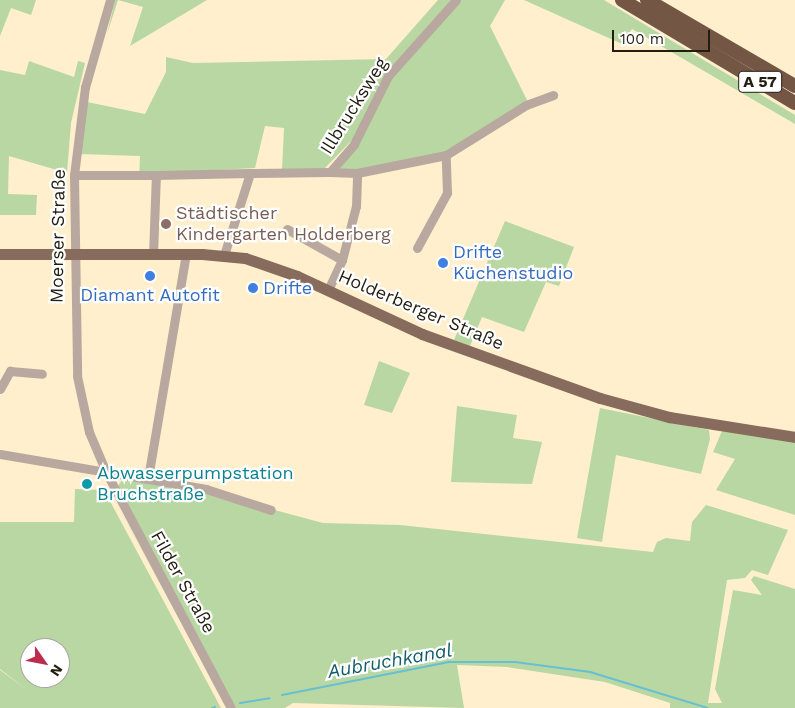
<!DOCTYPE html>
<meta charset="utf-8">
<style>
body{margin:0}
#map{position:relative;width:795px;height:708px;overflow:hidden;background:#ffefcc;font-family:"Work Sans",sans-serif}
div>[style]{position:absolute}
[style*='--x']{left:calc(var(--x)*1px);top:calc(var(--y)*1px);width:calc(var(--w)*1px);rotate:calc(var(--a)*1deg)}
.green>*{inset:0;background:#b9d7a2}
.stream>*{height:2px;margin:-1px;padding:0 1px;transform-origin:1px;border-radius:1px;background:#66bfd3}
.minor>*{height:9px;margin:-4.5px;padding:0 4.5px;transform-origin:4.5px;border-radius:4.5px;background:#b8a89f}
.major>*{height:11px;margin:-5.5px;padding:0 5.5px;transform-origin:5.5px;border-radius:5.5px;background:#876b5d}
.highway>*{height:14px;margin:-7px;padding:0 7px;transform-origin:7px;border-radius:7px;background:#745645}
.dots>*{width:14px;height:14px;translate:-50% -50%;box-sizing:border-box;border:2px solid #fff;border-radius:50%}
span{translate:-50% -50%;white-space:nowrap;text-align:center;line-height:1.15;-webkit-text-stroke:4.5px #fff;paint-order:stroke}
.shield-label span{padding:1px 4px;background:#fff;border:1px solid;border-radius:4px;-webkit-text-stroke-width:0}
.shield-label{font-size:16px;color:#221d10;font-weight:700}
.street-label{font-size:18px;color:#221d10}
.education-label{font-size:18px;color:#785e54}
.left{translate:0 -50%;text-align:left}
.shop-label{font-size:18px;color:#366cbe}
.culture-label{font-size:18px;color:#0d838f}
.water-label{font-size:19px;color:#125d6b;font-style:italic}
.north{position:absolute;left:20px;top:638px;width:50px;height:50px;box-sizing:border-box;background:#fff;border:1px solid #a7a59f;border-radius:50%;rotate:123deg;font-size:14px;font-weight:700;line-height:20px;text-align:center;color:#221d10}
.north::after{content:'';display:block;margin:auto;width:18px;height:22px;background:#bd2c4f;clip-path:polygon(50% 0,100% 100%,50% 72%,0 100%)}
.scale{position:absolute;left:612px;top:30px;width:98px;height:22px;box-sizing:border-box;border:2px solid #221d10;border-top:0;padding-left:6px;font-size:15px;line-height:18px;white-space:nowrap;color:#221d10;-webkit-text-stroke:4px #fff;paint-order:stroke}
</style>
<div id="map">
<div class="green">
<i style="clip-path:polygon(0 0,36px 0,31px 15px,11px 8px,0 36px)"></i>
<i style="clip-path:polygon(115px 0,207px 0,130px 46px,143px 7px,118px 0,107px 34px)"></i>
<i style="clip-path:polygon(438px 0,452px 0,392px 66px,354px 138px,324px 169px,282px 170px,284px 128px,265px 126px,255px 168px,217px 170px,216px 176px,139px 180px,140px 156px,79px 154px,87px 102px,145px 114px,166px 72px,166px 57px,193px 63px,386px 59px)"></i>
<i style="clip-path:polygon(461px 0,505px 0,490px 26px,528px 102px,445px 153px,370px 169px,340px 169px,397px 70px)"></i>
<i style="clip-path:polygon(524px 0,604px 0,795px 115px,795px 124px,632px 29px,622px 44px)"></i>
<i style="clip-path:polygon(29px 61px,74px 77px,78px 61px,85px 63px,71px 123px,67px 173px,9px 156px,8px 194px,37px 195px,36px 215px,0 215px,0 70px,25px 75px)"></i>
<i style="clip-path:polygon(505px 221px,574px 247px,559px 286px,546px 282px,524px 332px,482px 317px,470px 346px,454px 340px)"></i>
<i style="clip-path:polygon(379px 361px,410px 373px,392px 413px,364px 405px)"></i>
<i style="clip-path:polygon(457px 406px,517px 415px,513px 438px,542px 442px,532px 484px,451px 482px)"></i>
<i style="clip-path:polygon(600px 408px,709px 430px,710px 439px,701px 474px,616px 455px,602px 542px,577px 538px)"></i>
<i style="clip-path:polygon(722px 431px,795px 441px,795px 515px,716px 490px,735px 459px,713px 452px)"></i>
<i style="clip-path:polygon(123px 478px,200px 490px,323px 523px,400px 525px,653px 552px,657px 542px,666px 538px,690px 541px,692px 522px,706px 505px,788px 530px,768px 575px,752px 570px,745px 578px,727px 580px,708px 703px,722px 703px,715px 689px,733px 590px,762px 595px,751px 580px,754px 576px,795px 589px,795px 708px,670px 708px,670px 703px,605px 682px,507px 667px,457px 665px,464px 708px,293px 703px,285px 708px,236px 708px,118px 486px)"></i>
<i style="clip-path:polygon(106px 484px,204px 663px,218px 694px,202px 661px)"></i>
<i style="clip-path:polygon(evenodd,75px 489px,104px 490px,221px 708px,0 708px,0 670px,26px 689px,0 669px,0 522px,74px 522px,75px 489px,30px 648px,60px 648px,60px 678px,30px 678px,30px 648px)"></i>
</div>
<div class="stream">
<i style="--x:282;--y:695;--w:170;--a:-11.2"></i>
<i style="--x:449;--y:662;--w:66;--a:0"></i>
<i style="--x:515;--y:662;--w:76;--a:7.6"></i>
<i style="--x:590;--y:672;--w:123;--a:17"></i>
<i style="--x:240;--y:703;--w:30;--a:-9"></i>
<i style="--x:212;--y:708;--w:3;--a:-18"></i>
</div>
<div class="minor">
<i style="--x:110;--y:0;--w:91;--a:106"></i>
<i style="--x:85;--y:87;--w:89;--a:97.1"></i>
<i style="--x:74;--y:175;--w:201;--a:89.1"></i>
<i style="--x:77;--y:376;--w:57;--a:77.9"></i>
<i style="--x:89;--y:432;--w:43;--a:67"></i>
<i style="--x:106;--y:472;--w:267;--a:62.1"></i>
<i style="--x:330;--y:172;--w:27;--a:2"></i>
<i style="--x:357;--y:173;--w:91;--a:-11.4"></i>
<i style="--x:446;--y:155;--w:94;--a:-32"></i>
<i style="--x:526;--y:105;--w:29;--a:-20"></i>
<i style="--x:74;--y:175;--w:82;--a:0"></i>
<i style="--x:287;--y:229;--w:63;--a:29.4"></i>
<i style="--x:417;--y:248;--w:63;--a:-61.4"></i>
<i style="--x:447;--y:193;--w:38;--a:-92"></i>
<i style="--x:153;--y:255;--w:80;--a:-87.9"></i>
<i style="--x:156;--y:175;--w:94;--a:-1.2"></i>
<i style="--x:224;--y:255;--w:86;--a:-72.4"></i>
<i style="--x:250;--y:173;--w:80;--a:-0.7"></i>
<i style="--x:330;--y:172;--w:37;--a:-49"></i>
<i style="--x:354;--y:144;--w:76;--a:-63.4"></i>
<i style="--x:388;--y:76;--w:102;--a:-48.2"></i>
<i style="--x:328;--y:290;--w:33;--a:-65"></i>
<i style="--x:342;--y:260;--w:56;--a:-75.5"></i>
<i style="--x:356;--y:206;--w:33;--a:-88"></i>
<i style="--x:0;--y:389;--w:21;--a:-61"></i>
<i style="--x:10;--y:371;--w:32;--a:5"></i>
<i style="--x:0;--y:454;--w:209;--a:9.6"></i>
<i style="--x:206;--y:489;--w:68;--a:17.9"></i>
<i style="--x:148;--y:478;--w:227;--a:-80.4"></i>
</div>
<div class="major">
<i style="--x:0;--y:254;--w:202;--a:0"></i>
<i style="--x:202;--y:254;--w:43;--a:5.3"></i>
<i style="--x:245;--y:258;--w:55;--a:19.1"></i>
<i style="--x:297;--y:276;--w:138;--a:24.9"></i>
<i style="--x:422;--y:334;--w:189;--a:19.8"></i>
<i style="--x:600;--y:398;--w:72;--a:15.4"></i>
<i style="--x:669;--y:417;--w:128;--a:9"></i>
</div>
<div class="highway">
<i style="--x:622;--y:0;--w:201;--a:30.8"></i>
<i style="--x:647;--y:0;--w:171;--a:30.2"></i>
</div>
<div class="dots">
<i style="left:166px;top:224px;background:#8d6e63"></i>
<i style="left:443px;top:263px;background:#3f7fe0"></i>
<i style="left:150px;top:276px;background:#3f7fe0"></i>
<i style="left:253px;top:288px;background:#3f7fe0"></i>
<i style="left:87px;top:484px;background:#0f9aa8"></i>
</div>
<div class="shield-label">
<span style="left:760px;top:82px">A 57</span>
</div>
<div class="street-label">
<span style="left:354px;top:106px;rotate:-58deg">Illbrucksweg</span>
<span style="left:58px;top:236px;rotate:-89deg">Moerser Straße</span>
<span style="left:421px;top:310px;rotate:23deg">Holderberger Straße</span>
<span style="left:183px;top:582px;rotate:61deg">Filder Straße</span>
</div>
<div class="education-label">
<span class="left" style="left:176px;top:224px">Städtischer<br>Kindergarten Holderberg</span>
</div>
<div class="shop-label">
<span class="left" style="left:453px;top:263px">Drifte<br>Küchenstudio</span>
<span class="left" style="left:263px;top:288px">Drifte</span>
<span style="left:150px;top:295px">Diamant Autofit</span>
</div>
<div class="culture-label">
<span class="left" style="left:97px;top:484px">Abwasserpumpstation<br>Bruchstraße</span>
</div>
<div class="water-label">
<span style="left:390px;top:661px;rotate:-10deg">Aubruchkanal</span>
</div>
<div class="north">N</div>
<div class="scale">100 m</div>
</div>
